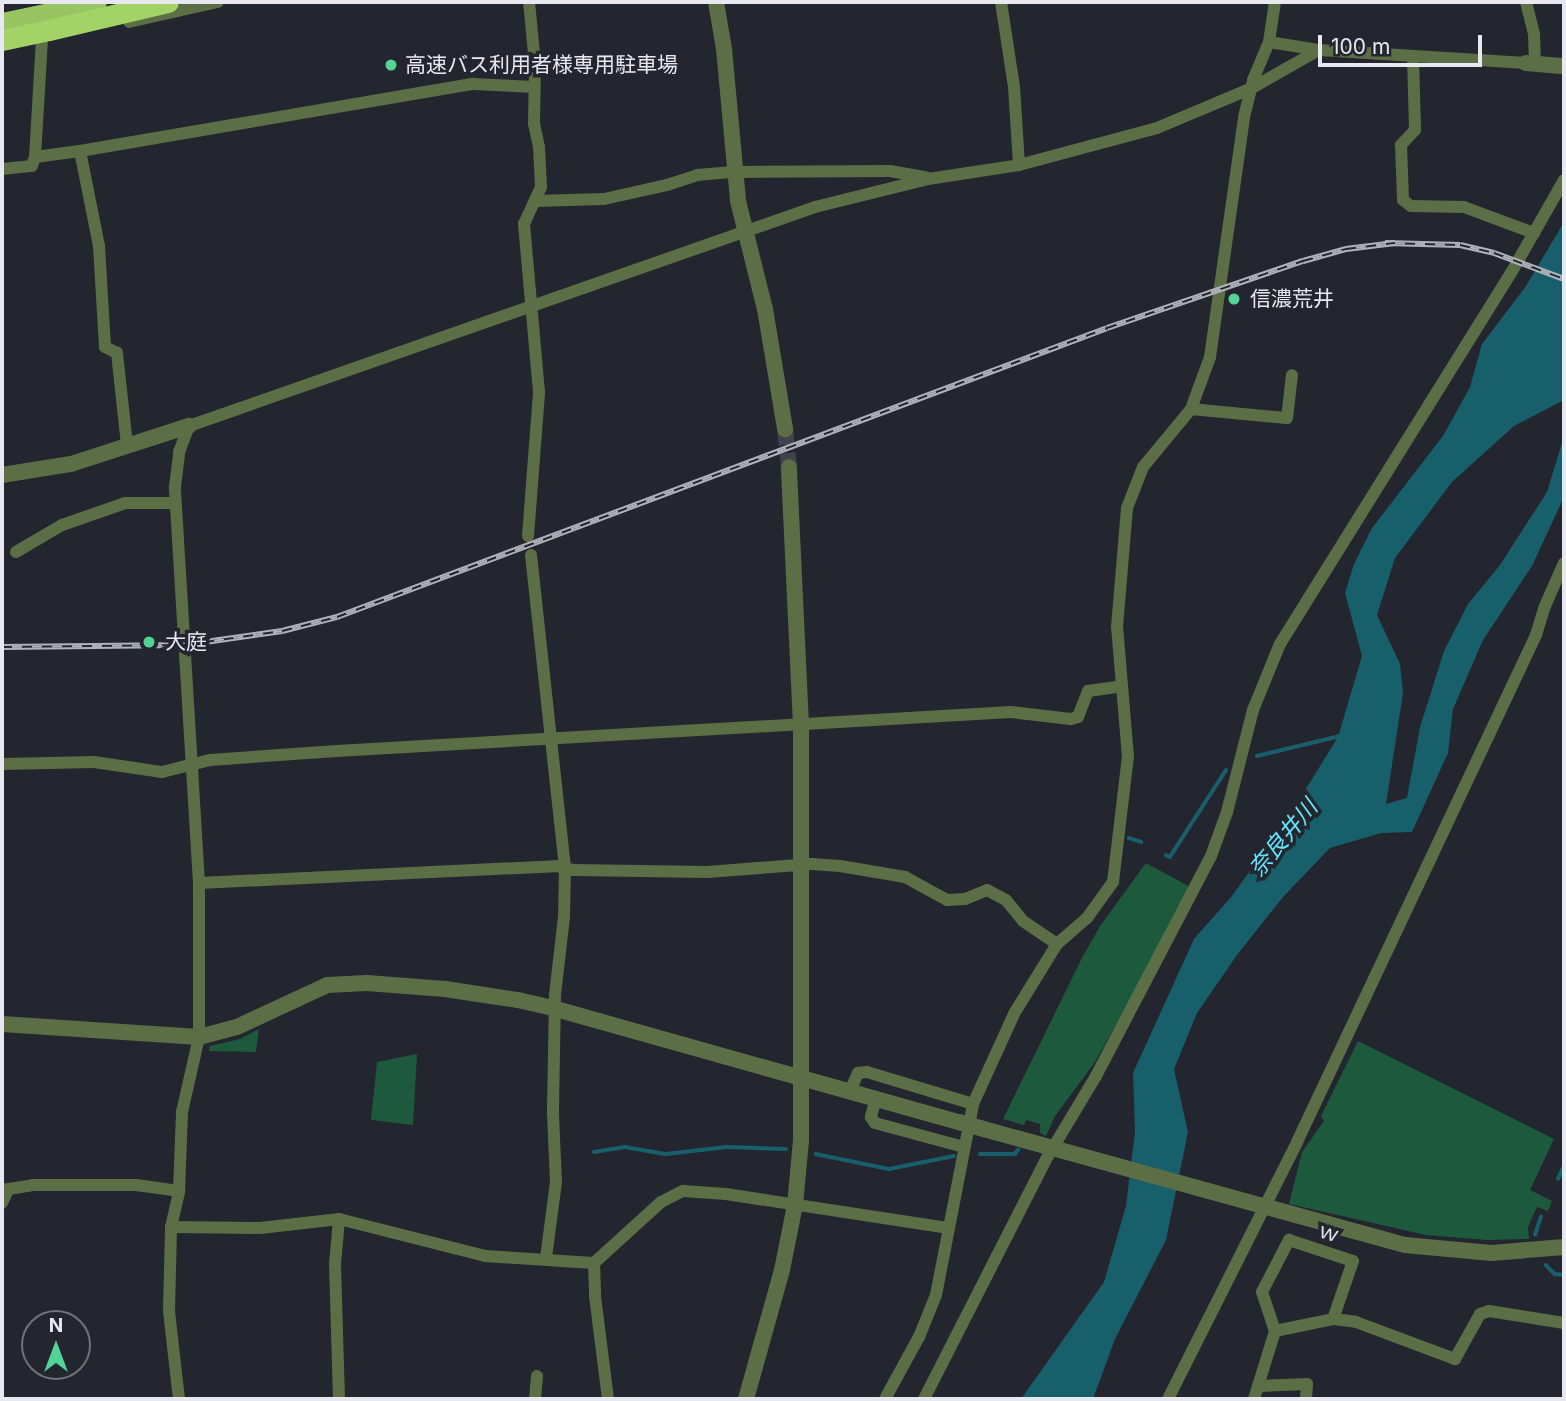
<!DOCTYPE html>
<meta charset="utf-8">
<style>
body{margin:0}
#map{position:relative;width:1566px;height:1401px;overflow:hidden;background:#23252f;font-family:Inter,"Noto Sans JP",sans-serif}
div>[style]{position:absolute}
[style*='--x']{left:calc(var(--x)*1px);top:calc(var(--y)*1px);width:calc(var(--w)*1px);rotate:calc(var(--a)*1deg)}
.green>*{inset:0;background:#1d5a3d}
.water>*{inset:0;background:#175f6a}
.stream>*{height:3.5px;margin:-1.75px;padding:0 1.75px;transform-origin:1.75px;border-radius:1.75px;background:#175f6a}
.tertiary-tunnel>*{height:16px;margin-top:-8px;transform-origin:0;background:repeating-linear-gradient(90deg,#40424c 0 16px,transparent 0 24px)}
.minor>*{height:12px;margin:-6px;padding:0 6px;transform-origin:6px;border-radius:6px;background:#5b6e45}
.tertiary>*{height:16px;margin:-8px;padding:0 8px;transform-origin:8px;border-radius:8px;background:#5b6e45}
.trunk>*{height:19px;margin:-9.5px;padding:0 9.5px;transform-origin:9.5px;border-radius:9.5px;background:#98c462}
.motorway>*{height:21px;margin:-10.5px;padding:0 10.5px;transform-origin:10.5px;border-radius:10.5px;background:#a3d367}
.rail>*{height:6px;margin-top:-3px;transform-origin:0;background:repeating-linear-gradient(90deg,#23252f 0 10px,#b1b3bb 0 20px);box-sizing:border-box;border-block:2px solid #b1b3bb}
.tertiary-bridge>*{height:16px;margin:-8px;padding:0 8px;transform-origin:8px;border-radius:8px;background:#5b6e45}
.motorway-bridge>*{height:21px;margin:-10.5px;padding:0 10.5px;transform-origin:10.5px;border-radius:10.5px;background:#a3d367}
.dots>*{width:19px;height:19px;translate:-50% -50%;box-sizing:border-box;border:4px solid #23252f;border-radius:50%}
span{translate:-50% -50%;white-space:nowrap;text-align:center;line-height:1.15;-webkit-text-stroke:7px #23252f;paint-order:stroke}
.poi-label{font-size:21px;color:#e7e8f0}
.left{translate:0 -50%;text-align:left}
.street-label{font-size:21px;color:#e7e8f0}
.water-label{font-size:23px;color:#64e5fb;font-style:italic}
.frame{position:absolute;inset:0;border:4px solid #e7e8f0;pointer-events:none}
.north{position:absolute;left:21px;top:1310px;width:70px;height:70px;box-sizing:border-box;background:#23252f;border:2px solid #71737c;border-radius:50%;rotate:0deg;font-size:19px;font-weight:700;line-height:28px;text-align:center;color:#e7e8f0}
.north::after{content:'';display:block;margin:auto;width:24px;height:32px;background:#53d396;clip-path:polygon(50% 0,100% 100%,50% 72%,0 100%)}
.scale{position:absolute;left:1318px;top:35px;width:164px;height:32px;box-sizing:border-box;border:4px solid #e7e8f0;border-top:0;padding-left:9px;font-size:21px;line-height:24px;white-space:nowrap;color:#e7e8f0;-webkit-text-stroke:5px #23252f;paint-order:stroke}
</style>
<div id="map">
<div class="green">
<i style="clip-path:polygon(1146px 863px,1190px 887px,1131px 998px,1095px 1062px,1055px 1116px,1046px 1136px,1040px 1133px,1040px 1124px,1026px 1120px,1024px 1125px,1003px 1119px,1082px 958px,1100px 926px)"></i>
<i style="clip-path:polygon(259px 1029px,256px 1052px,209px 1051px,210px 1046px,240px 1039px)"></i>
<i style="clip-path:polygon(1358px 1041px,1554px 1139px,1530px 1190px,1552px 1201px,1548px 1211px,1537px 1207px,1528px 1227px,1529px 1239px,1487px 1240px,1426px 1235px,1289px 1204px,1302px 1152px,1324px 1121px,1321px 1116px)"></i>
<i style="clip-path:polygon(417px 1054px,413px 1125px,371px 1120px,377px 1062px)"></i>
</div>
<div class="water">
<i style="clip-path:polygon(1564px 222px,1564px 400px,1514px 426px,1452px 482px,1395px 558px,1377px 615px,1400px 664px,1403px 693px,1386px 804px,1407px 798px,1420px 727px,1444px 651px,1468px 604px,1500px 565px,1547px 492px,1564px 436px,1564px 497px,1532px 566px,1483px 640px,1453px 709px,1448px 753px,1412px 832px,1381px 833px,1330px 848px,1283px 897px,1237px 955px,1197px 1013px,1174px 1069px,1188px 1132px,1166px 1240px,1115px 1339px,1093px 1399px,1021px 1399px,1104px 1282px,1126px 1206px,1135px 1132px,1133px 1073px,1194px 939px,1232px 896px,1291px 813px,1338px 737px,1362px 656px,1345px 593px,1354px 564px,1372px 528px,1443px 436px,1470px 387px,1482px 344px,1526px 286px)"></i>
</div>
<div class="stream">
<i style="--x:1257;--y:756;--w:85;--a:-13.5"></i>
<i style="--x:1129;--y:838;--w:13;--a:18"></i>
<i style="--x:1166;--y:855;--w:4;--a:27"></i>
<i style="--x:1170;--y:857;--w:103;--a:-57.2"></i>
<i style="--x:594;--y:1152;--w:31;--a:-9"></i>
<i style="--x:625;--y:1147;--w:42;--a:9.7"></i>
<i style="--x:666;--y:1154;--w:61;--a:-6.5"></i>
<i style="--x:727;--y:1147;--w:59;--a:1.9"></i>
<i style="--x:816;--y:1154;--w:75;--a:11.6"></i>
<i style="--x:889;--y:1169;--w:66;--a:-11.3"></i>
<i style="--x:980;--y:1154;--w:35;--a:0"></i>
<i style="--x:1015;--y:1154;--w:5;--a:-53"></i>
<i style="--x:1558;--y:1179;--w:14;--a:-65"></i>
<i style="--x:1535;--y:1235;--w:19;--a:-72"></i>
<i style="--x:1546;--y:1265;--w:13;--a:45"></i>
<i style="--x:1555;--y:1274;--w:9;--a:6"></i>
</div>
<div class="tertiary-tunnel">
<i style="--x:785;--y:429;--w:38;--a:84"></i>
</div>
<div class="minor">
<i style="--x:1001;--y:2;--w:86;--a:81.3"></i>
<i style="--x:1014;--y:87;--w:78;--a:86.3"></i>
<i style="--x:1526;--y:2;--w:33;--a:76"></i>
<i style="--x:1534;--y:34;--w:29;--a:88"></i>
<i style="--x:129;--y:22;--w:91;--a:-12.7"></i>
<i style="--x:1269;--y:42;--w:51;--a:9.1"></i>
<i style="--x:1413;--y:57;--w:73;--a:88.4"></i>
<i style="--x:1415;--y:130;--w:21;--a:133"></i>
<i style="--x:1401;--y:145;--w:55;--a:87.9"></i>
<i style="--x:1403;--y:200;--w:10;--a:37"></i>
<i style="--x:1411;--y:206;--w:53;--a:1.1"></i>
<i style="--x:1464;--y:207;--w:75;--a:20.4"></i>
<i style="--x:35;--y:157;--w:117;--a:-86.6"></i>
<i style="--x:2;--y:169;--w:30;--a:-6"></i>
<i style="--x:32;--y:166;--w:9;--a:-72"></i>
<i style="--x:35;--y:157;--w:45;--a:-7.6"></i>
<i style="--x:535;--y:201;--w:69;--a:-1.7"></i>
<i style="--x:604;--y:199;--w:65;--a:-12.5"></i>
<i style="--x:667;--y:185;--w:32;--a:-18"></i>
<i style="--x:697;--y:175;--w:36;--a:-5"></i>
<i style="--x:733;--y:172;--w:157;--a:-0.4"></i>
<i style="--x:890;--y:171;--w:36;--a:10"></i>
<i style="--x:1191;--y:409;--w:96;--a:5.4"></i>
<i style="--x:1287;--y:418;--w:43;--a:-83.4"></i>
<i style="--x:127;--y:445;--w:93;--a:-96.2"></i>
<i style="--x:117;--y:353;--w:13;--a:-153"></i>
<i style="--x:105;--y:347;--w:101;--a:-93.4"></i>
<i style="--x:99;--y:246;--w:97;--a:-101.3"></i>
<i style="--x:80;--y:151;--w:399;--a:-9.7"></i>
<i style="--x:473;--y:84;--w:61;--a:2.8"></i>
<i style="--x:528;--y:536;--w:144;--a:-85.6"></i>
<i style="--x:539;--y:392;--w:169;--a:-95.1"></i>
<i style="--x:524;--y:224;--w:41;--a:-65.3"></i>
<i style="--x:541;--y:187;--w:40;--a:-92.9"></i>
<i style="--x:539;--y:147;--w:24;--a:-102"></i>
<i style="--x:534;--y:124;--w:60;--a:-89"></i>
<i style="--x:535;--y:64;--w:62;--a:-95.5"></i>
<i style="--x:16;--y:552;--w:53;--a:-30.4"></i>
<i style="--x:62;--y:525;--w:67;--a:-19.2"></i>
<i style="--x:125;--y:503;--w:50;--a:0"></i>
<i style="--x:531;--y:555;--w:314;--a:83.8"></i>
<i style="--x:565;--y:867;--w:50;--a:91.1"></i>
<i style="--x:564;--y:917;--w:79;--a:96.6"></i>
<i style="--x:555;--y:995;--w:119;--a:91"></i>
<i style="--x:553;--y:1114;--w:68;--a:87.5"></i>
<i style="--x:556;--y:1182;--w:77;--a:97.5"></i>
<i style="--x:2;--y:764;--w:92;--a:-1.2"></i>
<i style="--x:94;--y:762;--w:69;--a:8.4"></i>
<i style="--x:162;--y:772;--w:49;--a:-14"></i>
<i style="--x:210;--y:760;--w:127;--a:-4.1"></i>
<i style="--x:337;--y:751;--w:675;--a:-3.31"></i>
<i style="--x:1011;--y:712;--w:60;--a:6.7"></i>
<i style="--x:1071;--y:719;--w:7;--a:-16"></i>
<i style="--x:1078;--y:717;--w:28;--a:-69"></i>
<i style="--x:1088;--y:691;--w:34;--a:-8"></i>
<i style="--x:199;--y:883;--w:357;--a:-2.7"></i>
<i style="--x:556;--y:866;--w:18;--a:13"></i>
<i style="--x:574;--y:870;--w:133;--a:0.9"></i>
<i style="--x:707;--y:872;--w:105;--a:-4.4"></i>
<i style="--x:812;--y:864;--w:28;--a:4"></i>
<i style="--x:840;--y:866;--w:66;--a:9.6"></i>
<i style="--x:905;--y:877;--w:48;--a:28.7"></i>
<i style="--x:947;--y:900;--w:18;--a:-3"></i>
<i style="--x:965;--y:899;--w:24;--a:-22"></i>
<i style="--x:987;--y:890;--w:21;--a:28"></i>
<i style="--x:1006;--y:900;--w:27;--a:51"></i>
<i style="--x:1023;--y:921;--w:41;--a:34.1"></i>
<i style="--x:850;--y:1091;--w:20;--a:-66"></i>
<i style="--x:858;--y:1073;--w:9;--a:-6"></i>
<i style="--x:867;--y:1072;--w:111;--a:16.8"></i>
<i style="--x:876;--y:1099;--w:19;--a:106"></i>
<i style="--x:871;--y:1117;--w:7;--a:56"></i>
<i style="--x:875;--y:1123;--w:92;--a:15.1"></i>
<i style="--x:2;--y:1190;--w:30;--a:-9"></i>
<i style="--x:32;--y:1185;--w:104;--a:0"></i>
<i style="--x:136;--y:1185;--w:43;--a:7.9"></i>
<i style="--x:2;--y:1203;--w:14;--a:-65"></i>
<i style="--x:171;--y:1227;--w:89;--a:0.6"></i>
<i style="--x:260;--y:1228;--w:80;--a:-6.5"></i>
<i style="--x:339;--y:1219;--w:151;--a:14.2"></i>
<i style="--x:485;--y:1256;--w:109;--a:3.7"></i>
<i style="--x:594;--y:1263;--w:91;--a:-42.3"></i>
<i style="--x:661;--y:1202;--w:25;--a:-27"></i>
<i style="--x:683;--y:1191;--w:43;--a:4"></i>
<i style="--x:726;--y:1194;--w:224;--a:8.7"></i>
<i style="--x:594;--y:1263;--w:33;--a:88"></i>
<i style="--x:595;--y:1296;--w:104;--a:82.8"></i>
<i style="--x:1275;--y:1331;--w:59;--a:-11.7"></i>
<i style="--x:1333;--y:1319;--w:23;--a:7"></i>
<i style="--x:1356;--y:1322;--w:106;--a:20.5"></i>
<i style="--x:1455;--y:1359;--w:51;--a:-60.9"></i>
<i style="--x:1480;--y:1314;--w:9;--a:-18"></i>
<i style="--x:1489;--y:1311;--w:76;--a:9.1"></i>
<i style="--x:1275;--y:1331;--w:41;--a:-108.4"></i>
<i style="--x:1262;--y:1292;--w:59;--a:-62.6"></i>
<i style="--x:1289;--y:1240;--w:67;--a:18.2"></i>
<i style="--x:1353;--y:1261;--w:61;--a:109"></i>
<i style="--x:1258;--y:1386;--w:49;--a:-2.3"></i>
<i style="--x:1307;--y:1384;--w:15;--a:94"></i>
<i style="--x:179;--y:1399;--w:89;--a:-96.5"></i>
<i style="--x:169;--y:1311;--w:84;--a:-88.6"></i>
<i style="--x:171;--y:1227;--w:37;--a:-77"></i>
<i style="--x:179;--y:1191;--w:79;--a:-87.8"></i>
<i style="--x:182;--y:1112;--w:77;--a:-77.2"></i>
<i style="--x:199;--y:1037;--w:154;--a:-90"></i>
<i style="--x:199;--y:883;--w:397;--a:-93.5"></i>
<i style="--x:175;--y:487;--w:35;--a:-83"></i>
<i style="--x:179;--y:452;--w:28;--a:-69"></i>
<i style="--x:189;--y:426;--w:663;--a:-19.28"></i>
<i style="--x:815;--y:207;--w:116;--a:-13.9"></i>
<i style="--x:928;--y:179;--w:92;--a:-8.7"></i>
<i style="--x:1019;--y:165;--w:143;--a:-15"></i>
<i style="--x:1157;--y:128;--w:101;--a:-22.8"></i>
<i style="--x:1250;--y:89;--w:79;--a:-29.5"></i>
<i style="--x:1319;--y:50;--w:207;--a:3.6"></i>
<i style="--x:339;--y:1399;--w:135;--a:-91.7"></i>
<i style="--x:335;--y:1264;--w:45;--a:-84.9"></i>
<i style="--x:535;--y:1399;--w:23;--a:-85"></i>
<i style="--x:885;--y:1399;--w:71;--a:-61.3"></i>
<i style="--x:919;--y:1337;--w:45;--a:-68"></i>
<i style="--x:936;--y:1295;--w:195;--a:-79"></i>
<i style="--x:973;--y:1104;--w:101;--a:-65.5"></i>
<i style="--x:1015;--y:1012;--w:80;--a:-58.3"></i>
<i style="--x:1057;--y:944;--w:40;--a:-41"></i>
<i style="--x:1087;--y:918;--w:44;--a:-54.2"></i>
<i style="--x:1113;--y:882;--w:126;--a:-83.2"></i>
<i style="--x:1128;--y:757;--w:130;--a:-94.8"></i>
<i style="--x:1117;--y:627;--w:119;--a:-85.2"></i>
<i style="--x:1127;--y:508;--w:44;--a:-68.7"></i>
<i style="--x:1143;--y:467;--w:75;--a:-50.4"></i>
<i style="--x:1191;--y:409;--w:55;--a:-69.9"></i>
<i style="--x:1210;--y:357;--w:242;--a:-81.9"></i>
<i style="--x:1244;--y:117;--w:38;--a:-76"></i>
<i style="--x:1253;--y:80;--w:41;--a:-67.2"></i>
<i style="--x:1269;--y:42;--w:40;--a:-81.5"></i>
<i style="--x:924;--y:1399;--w:273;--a:-63"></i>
<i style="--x:1048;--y:1156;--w:93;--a:-59"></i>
<i style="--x:1096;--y:1076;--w:248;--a:-62.4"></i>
<i style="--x:1211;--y:856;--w:47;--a:-70"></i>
<i style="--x:1227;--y:812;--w:105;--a:-75.7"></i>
<i style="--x:1253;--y:710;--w:71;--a:-67.8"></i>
<i style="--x:1280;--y:644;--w:437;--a:-58.1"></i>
<i style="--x:1511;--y:273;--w:107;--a:-60.3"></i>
<i style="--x:1168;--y:1399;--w:288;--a:-63.3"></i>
<i style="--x:1297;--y:1142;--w:561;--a:-64.76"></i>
<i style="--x:1536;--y:635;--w:30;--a:-73"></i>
<i style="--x:1545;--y:606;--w:47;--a:-66.2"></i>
<i style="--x:1254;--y:1399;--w:71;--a:-72.8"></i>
</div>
<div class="tertiary">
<i style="--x:716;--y:2;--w:48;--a:80.3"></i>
<i style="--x:724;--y:49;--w:153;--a:84.7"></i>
<i style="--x:738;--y:201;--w:111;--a:76"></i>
<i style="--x:765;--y:309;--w:122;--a:80.5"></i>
<i style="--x:1526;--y:63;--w:38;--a:5"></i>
<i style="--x:2;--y:475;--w:70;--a:-9.1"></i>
<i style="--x:71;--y:464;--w:124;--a:-17.9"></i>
<i style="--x:2;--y:1024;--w:197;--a:3.8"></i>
<i style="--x:199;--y:1037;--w:39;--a:-15"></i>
<i style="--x:237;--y:1027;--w:99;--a:-25"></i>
<i style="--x:327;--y:985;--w:40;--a:-2.9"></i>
<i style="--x:367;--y:983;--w:78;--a:4.4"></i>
<i style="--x:445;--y:989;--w:74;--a:8.6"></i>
<i style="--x:518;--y:1000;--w:39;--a:13"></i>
<i style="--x:556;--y:1009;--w:419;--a:15.7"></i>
<i style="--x:980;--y:1128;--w:441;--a:15.4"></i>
<i style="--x:1405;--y:1245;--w:87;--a:5.3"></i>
<i style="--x:1492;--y:1253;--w:72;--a:-4.8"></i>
<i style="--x:746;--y:1399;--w:134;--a:-74.4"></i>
<i style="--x:782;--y:1270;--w:66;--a:-78.7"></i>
<i style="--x:795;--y:1205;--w:65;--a:-84.7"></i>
<i style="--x:801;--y:1140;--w:415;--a:-90"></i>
<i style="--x:801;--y:725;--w:258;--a:-92.7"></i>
</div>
<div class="trunk">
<i style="--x:2;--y:22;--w:97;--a:-11.9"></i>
</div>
<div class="motorway">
<i style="--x:49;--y:30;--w:122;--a:-13.2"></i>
</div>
<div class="rail">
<i style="--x:1385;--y:243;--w:75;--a:1.5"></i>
<i style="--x:1460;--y:245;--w:35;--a:13"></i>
<i style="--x:1494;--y:253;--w:75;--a:20.4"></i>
<i style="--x:2;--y:647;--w:182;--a:-0.6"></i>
<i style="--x:184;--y:645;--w:99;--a:-8.1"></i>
<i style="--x:282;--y:631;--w:57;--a:-14.3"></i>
<i style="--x:337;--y:617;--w:822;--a:-20.57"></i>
<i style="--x:1107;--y:328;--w:207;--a:-18.9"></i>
<i style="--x:1303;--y:261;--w:45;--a:-15.6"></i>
<i style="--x:1346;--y:249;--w:49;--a:-7"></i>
</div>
<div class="tertiary-bridge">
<i style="--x:959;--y:1122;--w:22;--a:16"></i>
</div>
<div class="motorway-bridge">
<i style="--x:2;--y:40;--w:48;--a:-12"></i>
</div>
<div class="dots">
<i style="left:391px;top:65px;background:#53d396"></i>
<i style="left:1234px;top:299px;background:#53d396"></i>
<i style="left:149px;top:642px;background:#53d396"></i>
</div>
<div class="poi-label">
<span class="left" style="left:405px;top:65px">高速バス利用者様専用駐車場</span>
<span class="left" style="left:1250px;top:299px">信濃荒井</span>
<span class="left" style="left:165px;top:642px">大庭</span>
</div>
<div class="street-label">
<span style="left:1329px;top:1233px;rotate:18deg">ｗ</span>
</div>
<div class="water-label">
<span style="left:1283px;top:838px;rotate:-50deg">奈良井川</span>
</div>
<div class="frame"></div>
<div class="north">N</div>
<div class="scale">100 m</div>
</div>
